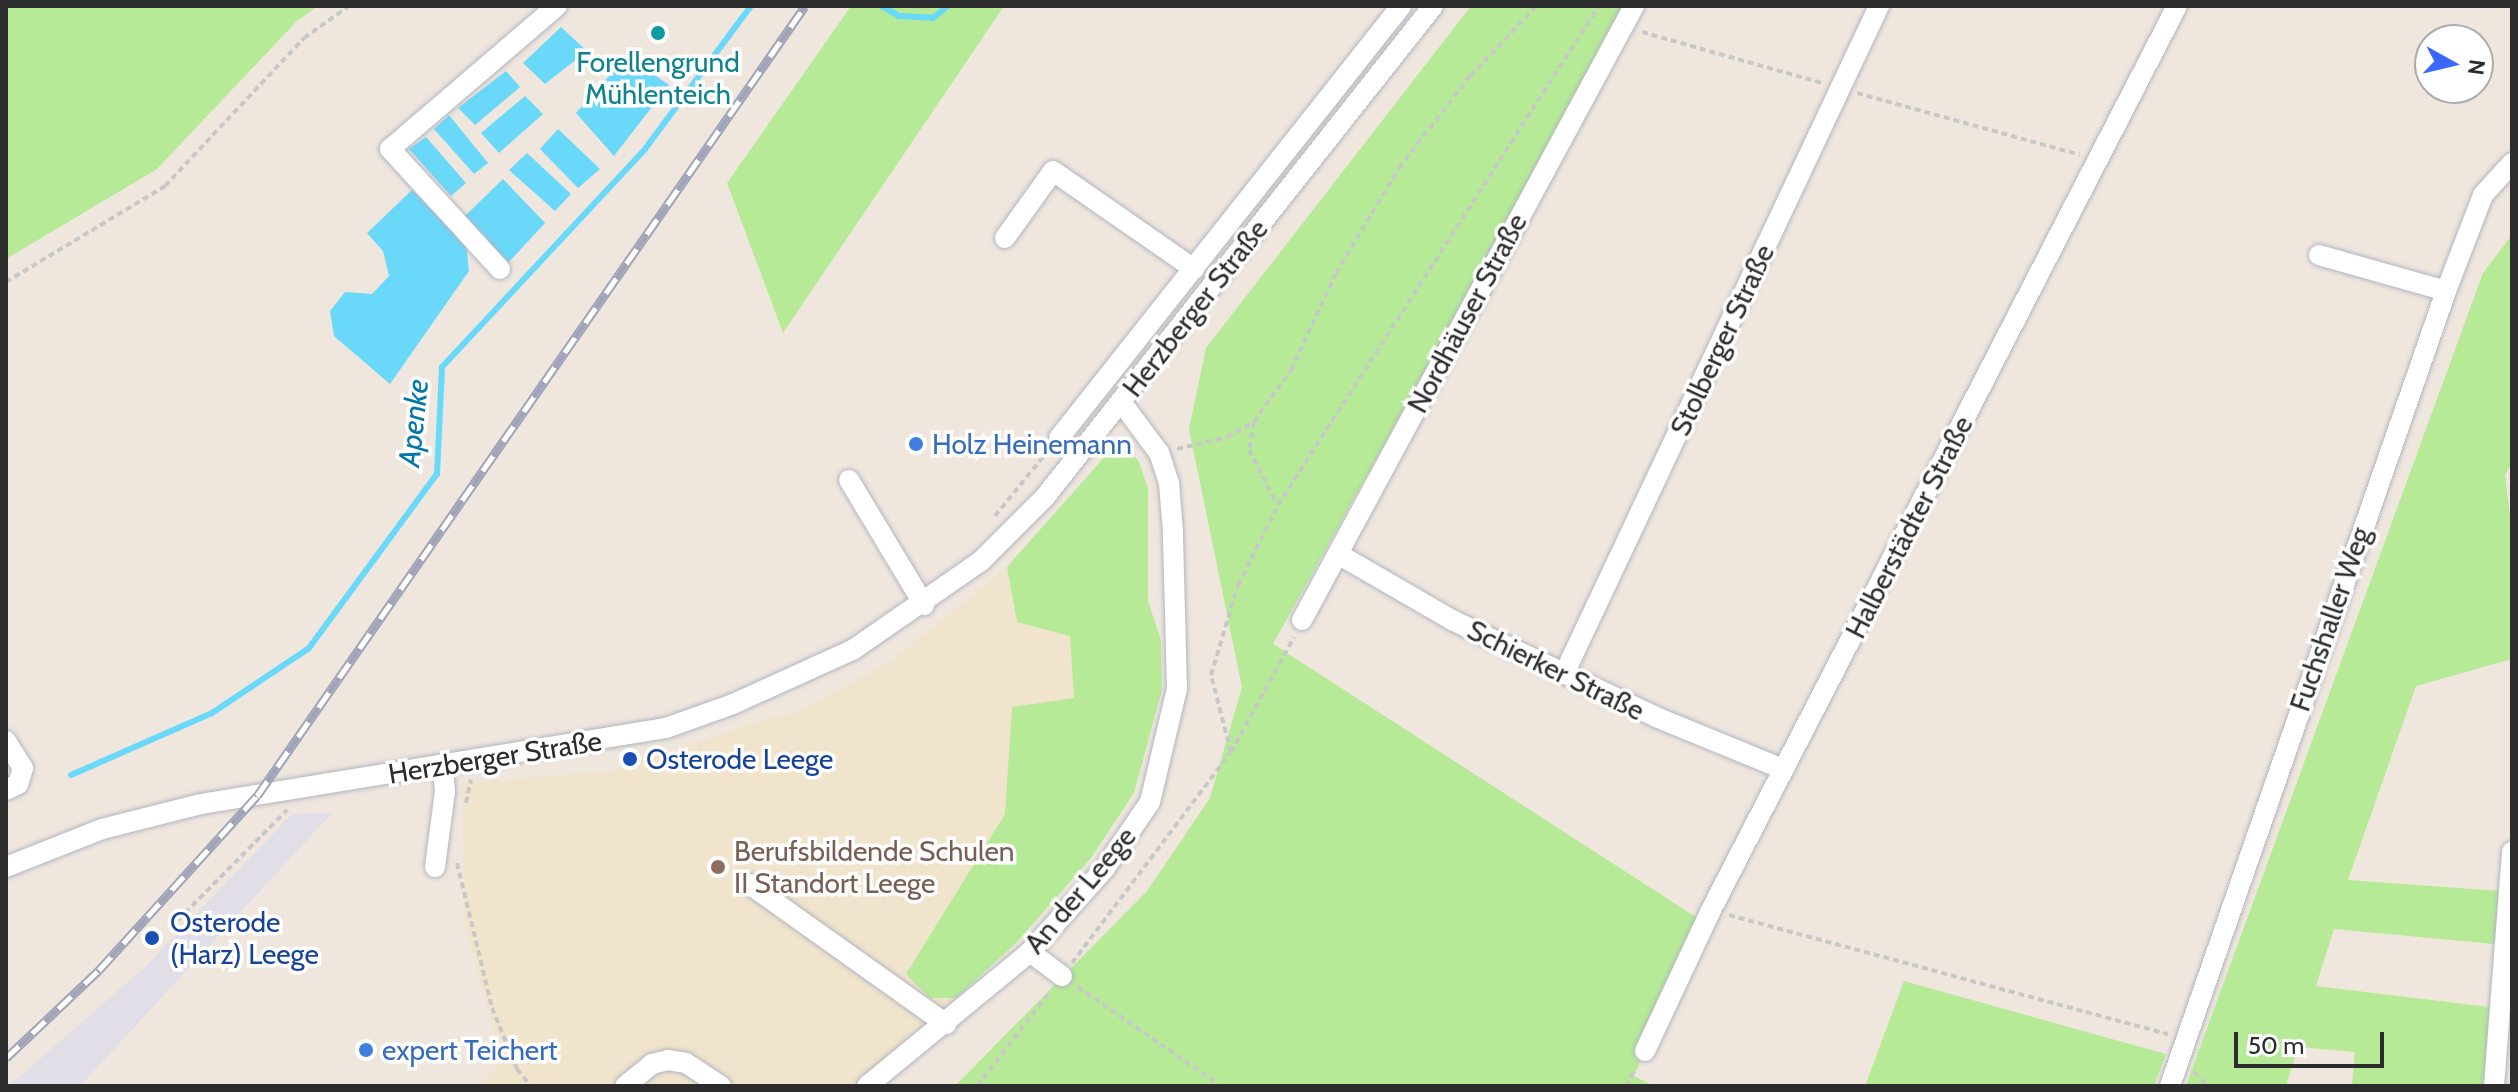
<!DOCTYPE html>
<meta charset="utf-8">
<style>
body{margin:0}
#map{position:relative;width:2518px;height:1092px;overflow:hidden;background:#efe7de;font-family:Cabin,sans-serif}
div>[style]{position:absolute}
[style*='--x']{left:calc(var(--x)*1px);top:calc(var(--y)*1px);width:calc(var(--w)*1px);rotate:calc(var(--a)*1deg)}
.industrial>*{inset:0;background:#e1dee7}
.education>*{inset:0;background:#f1e4cc}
.green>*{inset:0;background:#b6ea96}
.water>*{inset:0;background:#69d8f9}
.stream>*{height:6px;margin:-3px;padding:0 3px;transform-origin:3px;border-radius:3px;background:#69d8f9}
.path>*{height:4px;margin-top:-2px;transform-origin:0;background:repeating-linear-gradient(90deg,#c8c8c8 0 6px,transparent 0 10px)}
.roads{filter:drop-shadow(0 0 2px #b2b5c1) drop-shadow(0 0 2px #b2b5c1)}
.minor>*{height:20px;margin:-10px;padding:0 10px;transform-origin:10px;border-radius:10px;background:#fff}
.rail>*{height:9px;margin-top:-4.5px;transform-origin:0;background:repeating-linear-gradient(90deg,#fff 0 18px,#9fa4b8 0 36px);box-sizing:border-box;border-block:2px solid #9fa4b8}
.dots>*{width:22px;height:22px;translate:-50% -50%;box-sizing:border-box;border:4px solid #fff;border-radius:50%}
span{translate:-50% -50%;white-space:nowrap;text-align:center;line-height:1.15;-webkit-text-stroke:7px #fff;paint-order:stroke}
.culture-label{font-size:28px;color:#0d838f}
.street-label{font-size:28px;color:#2c2c2c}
.shop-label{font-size:28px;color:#366cbe}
.left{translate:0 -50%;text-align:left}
.transit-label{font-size:28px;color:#164399}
.education-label{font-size:28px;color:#785e54}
.water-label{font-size:30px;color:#0277aa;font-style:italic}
.frame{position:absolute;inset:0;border:8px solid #2c2c2c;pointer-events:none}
.north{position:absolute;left:2414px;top:24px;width:80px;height:80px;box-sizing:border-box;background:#fff;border:2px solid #ababab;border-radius:50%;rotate:98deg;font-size:22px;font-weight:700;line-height:32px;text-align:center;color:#2c2c2c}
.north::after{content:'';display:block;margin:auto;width:28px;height:36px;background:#3a67ff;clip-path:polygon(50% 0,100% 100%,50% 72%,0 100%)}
.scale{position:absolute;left:2234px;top:1032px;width:150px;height:36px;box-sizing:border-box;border:4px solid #2c2c2c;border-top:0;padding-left:10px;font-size:24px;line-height:28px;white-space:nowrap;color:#2c2c2c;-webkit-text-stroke:6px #fff;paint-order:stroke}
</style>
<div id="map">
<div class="industrial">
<i style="clip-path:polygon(332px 813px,80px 1086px,9px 1086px,146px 966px,292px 814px)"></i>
</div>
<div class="education">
<i style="clip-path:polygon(1007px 567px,1017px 622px,1070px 636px,1074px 699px,1012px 708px,1005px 814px,906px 974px,930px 998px,956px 998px,852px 1086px,479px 1086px,502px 1063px,464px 920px,462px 783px,612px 771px,773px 716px,792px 714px,890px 662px)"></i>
</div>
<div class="green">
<i style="clip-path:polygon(6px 6px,318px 6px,297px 21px,157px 169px,6px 259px)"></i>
<i style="clip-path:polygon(851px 6px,1004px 6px,783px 333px,727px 183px)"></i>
<i style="clip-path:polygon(1471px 6px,1628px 6px,1273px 644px,1702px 921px,1634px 1076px,1654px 1086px,955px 1086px,1147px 891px,1210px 798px,1242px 687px,1189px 429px,1206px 348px)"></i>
<i style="clip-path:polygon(2512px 235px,2512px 462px,2505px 475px,2512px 532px,2512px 659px,2416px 686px,2348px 880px,2500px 891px,2494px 944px,2334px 929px,2316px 986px,2489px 1007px,2484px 1086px,2352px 1086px,2355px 1052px,2298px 1047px,2286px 1086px,2186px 1086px,2483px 273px)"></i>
<i style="clip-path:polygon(1115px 445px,1125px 446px,1139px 462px,1148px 488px,1148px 601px,1161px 640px,1162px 690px,1134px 793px,1091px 858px,1017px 942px,956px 998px,930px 998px,906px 974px,1005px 814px,1012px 707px,1074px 698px,1070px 636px,1017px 622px,1007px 567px)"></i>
<i style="clip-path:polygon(1904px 981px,2166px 1054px,2154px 1086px,1865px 1086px)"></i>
</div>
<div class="water">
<i style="clip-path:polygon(561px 27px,587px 51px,545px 84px,523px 63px)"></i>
<i style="clip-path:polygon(627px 56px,669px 85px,614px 156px,576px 113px)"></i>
<i style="clip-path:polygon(506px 71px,520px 87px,475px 125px,458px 108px)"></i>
<i style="clip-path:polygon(525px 96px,543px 114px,499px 153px,481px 133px)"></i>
<i style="clip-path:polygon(449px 115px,488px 163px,474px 174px,434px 129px)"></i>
<i style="clip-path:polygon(558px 129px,600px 169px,578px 188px,540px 149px)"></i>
<i style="clip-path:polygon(426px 137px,466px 183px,451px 196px,409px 149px)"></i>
<i style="clip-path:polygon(527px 153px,571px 194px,555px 211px,509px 170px)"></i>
<i style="clip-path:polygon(503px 179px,545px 223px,508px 263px,464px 217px)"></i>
<i style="clip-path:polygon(412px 190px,466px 244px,469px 271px,390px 384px,334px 336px,330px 311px,345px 292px,372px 294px,389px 276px,383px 251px,367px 233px)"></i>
</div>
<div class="stream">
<i style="--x:881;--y:6;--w:21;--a:29"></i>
<i style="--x:899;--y:16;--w:34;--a:3"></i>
<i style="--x:933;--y:18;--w:19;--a:-39"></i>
<i style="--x:71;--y:775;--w:154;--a:-23.7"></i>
<i style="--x:212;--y:713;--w:117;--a:-33.8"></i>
<i style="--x:309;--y:648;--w:216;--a:-53.7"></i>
<i style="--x:437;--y:474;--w:107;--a:-87.3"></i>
<i style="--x:442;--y:367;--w:298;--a:-47"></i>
<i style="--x:645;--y:149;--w:178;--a:-53.5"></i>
</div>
<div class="path">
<i style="--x:1642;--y:32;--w:187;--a:15.8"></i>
<i style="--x:1857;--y:93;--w:231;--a:15.5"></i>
<i style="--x:6;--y:282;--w:186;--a:-31.1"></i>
<i style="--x:165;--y:186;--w:203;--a:-46.8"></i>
<i style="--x:304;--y:38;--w:55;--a:-35.4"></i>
<i style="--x:1254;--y:422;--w:28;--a:100"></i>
<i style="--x:1249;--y:450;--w:61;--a:62.6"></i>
<i style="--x:1177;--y:449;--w:51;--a:-13.5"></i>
<i style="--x:1227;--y:437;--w:31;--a:-29"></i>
<i style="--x:1254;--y:422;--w:64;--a:-54.6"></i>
<i style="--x:1291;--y:370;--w:107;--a:-65.1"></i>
<i style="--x:1336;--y:273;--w:122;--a:-59"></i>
<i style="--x:1399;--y:168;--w:116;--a:-52.3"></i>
<i style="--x:1470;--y:76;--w:97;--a:-46.3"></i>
<i style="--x:995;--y:516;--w:82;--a:-50.9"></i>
<i style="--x:1231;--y:752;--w:80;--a:-104.6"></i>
<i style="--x:1211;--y:675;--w:94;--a:-73.3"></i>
<i style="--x:1238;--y:585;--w:89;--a:-63.4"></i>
<i style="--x:1278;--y:505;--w:593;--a:-57.25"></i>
<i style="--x:466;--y:803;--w:24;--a:-78"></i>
<i style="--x:457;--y:863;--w:149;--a:76.4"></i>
<i style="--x:492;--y:1008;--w:66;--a:67.7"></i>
<i style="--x:517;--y:1069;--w:22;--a:51"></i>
<i style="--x:1729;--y:915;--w:455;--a:15.2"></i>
<i style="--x:171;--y:927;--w:165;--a:-45.2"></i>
<i style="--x:1072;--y:963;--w:264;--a:-53"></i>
<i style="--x:1231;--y:752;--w:131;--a:-61.3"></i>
<i style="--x:1078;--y:987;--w:174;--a:34.7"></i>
<i style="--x:2194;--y:1072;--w:20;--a:45"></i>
<i style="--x:977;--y:1086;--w:119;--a:-52.2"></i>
<i style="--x:1626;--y:1086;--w:21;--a:-62"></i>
</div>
<div class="roads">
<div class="minor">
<i style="--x:1005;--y:238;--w:82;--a:-54.4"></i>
<i style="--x:1053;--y:171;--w:172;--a:34.8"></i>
<i style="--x:2319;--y:255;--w:132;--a:15.8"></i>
<i style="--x:500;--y:269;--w:163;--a:-132.5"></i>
<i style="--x:390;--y:149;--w:220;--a:-40.6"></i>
<i style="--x:1059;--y:438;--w:551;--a:-51.63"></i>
<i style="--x:849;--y:480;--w:146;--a:59"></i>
<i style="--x:1338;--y:554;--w:132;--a:30.1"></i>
<i style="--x:1452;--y:620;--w:226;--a:25.4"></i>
<i style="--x:1656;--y:717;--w:137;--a:22.3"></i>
<i style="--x:1302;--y:620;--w:698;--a:-61.6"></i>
<i style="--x:1564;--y:674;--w:739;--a:-64.75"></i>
<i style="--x:6;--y:741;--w:32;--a:58"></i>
<i style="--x:23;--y:768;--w:17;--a:107"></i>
<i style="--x:18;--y:784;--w:13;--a:153"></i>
<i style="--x:6;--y:867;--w:103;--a:-21.6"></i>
<i style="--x:102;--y:829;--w:102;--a:-14.2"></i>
<i style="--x:201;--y:804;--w:471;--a:-9.3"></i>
<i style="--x:666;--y:728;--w:71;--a:-19.7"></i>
<i style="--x:733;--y:704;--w:133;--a:-24.4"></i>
<i style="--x:854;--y:649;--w:155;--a:-34.7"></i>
<i style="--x:981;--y:561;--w:91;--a:-45"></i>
<i style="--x:1045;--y:497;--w:626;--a:-51.68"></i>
<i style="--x:435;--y:867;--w:77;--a:-82.5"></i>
<i style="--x:445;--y:791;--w:27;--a:-96"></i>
<i style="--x:749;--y:884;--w:242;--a:35.4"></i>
<i style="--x:1030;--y:952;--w:40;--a:37"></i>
<i style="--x:1645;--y:1051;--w:156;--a:-64.9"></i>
<i style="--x:1711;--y:910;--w:1017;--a:-62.73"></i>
<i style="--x:625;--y:1086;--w:35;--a:-39"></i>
<i style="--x:652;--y:1064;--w:16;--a:-14"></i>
<i style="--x:668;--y:1060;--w:18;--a:9"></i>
<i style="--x:686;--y:1063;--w:42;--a:33.3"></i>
<i style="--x:867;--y:1086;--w:211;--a:-39.4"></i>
<i style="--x:1030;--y:952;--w:113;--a:-48.2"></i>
<i style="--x:1105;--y:868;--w:80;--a:-55.7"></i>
<i style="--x:1150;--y:802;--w:116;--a:-76.6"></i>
<i style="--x:1177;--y:689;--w:157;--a:-91.5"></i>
<i style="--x:1173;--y:532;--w:49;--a:-94.7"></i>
<i style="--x:1169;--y:483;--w:32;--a:-108"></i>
<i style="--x:1159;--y:453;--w:62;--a:-126.5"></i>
<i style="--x:2170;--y:1086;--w:842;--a:-70.85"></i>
<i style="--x:2446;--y:291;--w:103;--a:-68.9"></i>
<i style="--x:2483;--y:195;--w:43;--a:-47.8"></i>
<i style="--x:2494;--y:1086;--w:235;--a:-85.6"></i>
</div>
</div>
<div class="rail">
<i style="--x:6;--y:1058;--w:128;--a:-43.4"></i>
<i style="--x:99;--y:970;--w:235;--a:-47.8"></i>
<i style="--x:257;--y:796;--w:961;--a:-55.25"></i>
</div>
<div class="dots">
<i style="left:658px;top:33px;background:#0f9aa8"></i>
<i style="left:916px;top:444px;background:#3f7fe0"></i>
<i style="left:630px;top:759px;background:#1a4fb4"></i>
<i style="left:718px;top:867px;background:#8d6e63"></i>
<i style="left:152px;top:938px;background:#1a4fb4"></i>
<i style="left:366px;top:1050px;background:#3f7fe0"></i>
</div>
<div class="culture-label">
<span style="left:658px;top:78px">Forellengrund<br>Mühlenteich</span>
</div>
<div class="street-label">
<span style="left:1195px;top:308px;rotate:-52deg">Herzberger Straße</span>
<span style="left:1467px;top:313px;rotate:-62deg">Nordhäuser Straße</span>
<span style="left:1722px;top:340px;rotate:-65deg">Stolberger Straße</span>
<span style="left:1909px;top:527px;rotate:-63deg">Halberstädter Straße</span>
<span style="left:2330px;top:619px;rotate:-71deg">Fuchshaller Weg</span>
<span style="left:1556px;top:670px;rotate:26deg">Schierker Straße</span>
<span style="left:495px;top:757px;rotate:-9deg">Herzberger Straße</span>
<span style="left:1080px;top:890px;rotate:-50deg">An der Leege</span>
</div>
<div class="shop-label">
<span class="left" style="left:932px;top:444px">Holz Heinemann</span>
<span class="left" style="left:382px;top:1050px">expert Teichert</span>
</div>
<div class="transit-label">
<span class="left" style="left:646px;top:759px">Osterode Leege</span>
<span class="left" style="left:170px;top:938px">Osterode<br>(Harz) Leege</span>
</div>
<div class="education-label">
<span class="left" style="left:734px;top:867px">Berufsbildende Schulen<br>II Standort Leege</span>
</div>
<div class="water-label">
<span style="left:414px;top:423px;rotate:-84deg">Apenke</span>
</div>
<div class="frame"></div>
<div class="north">N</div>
<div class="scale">50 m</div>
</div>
